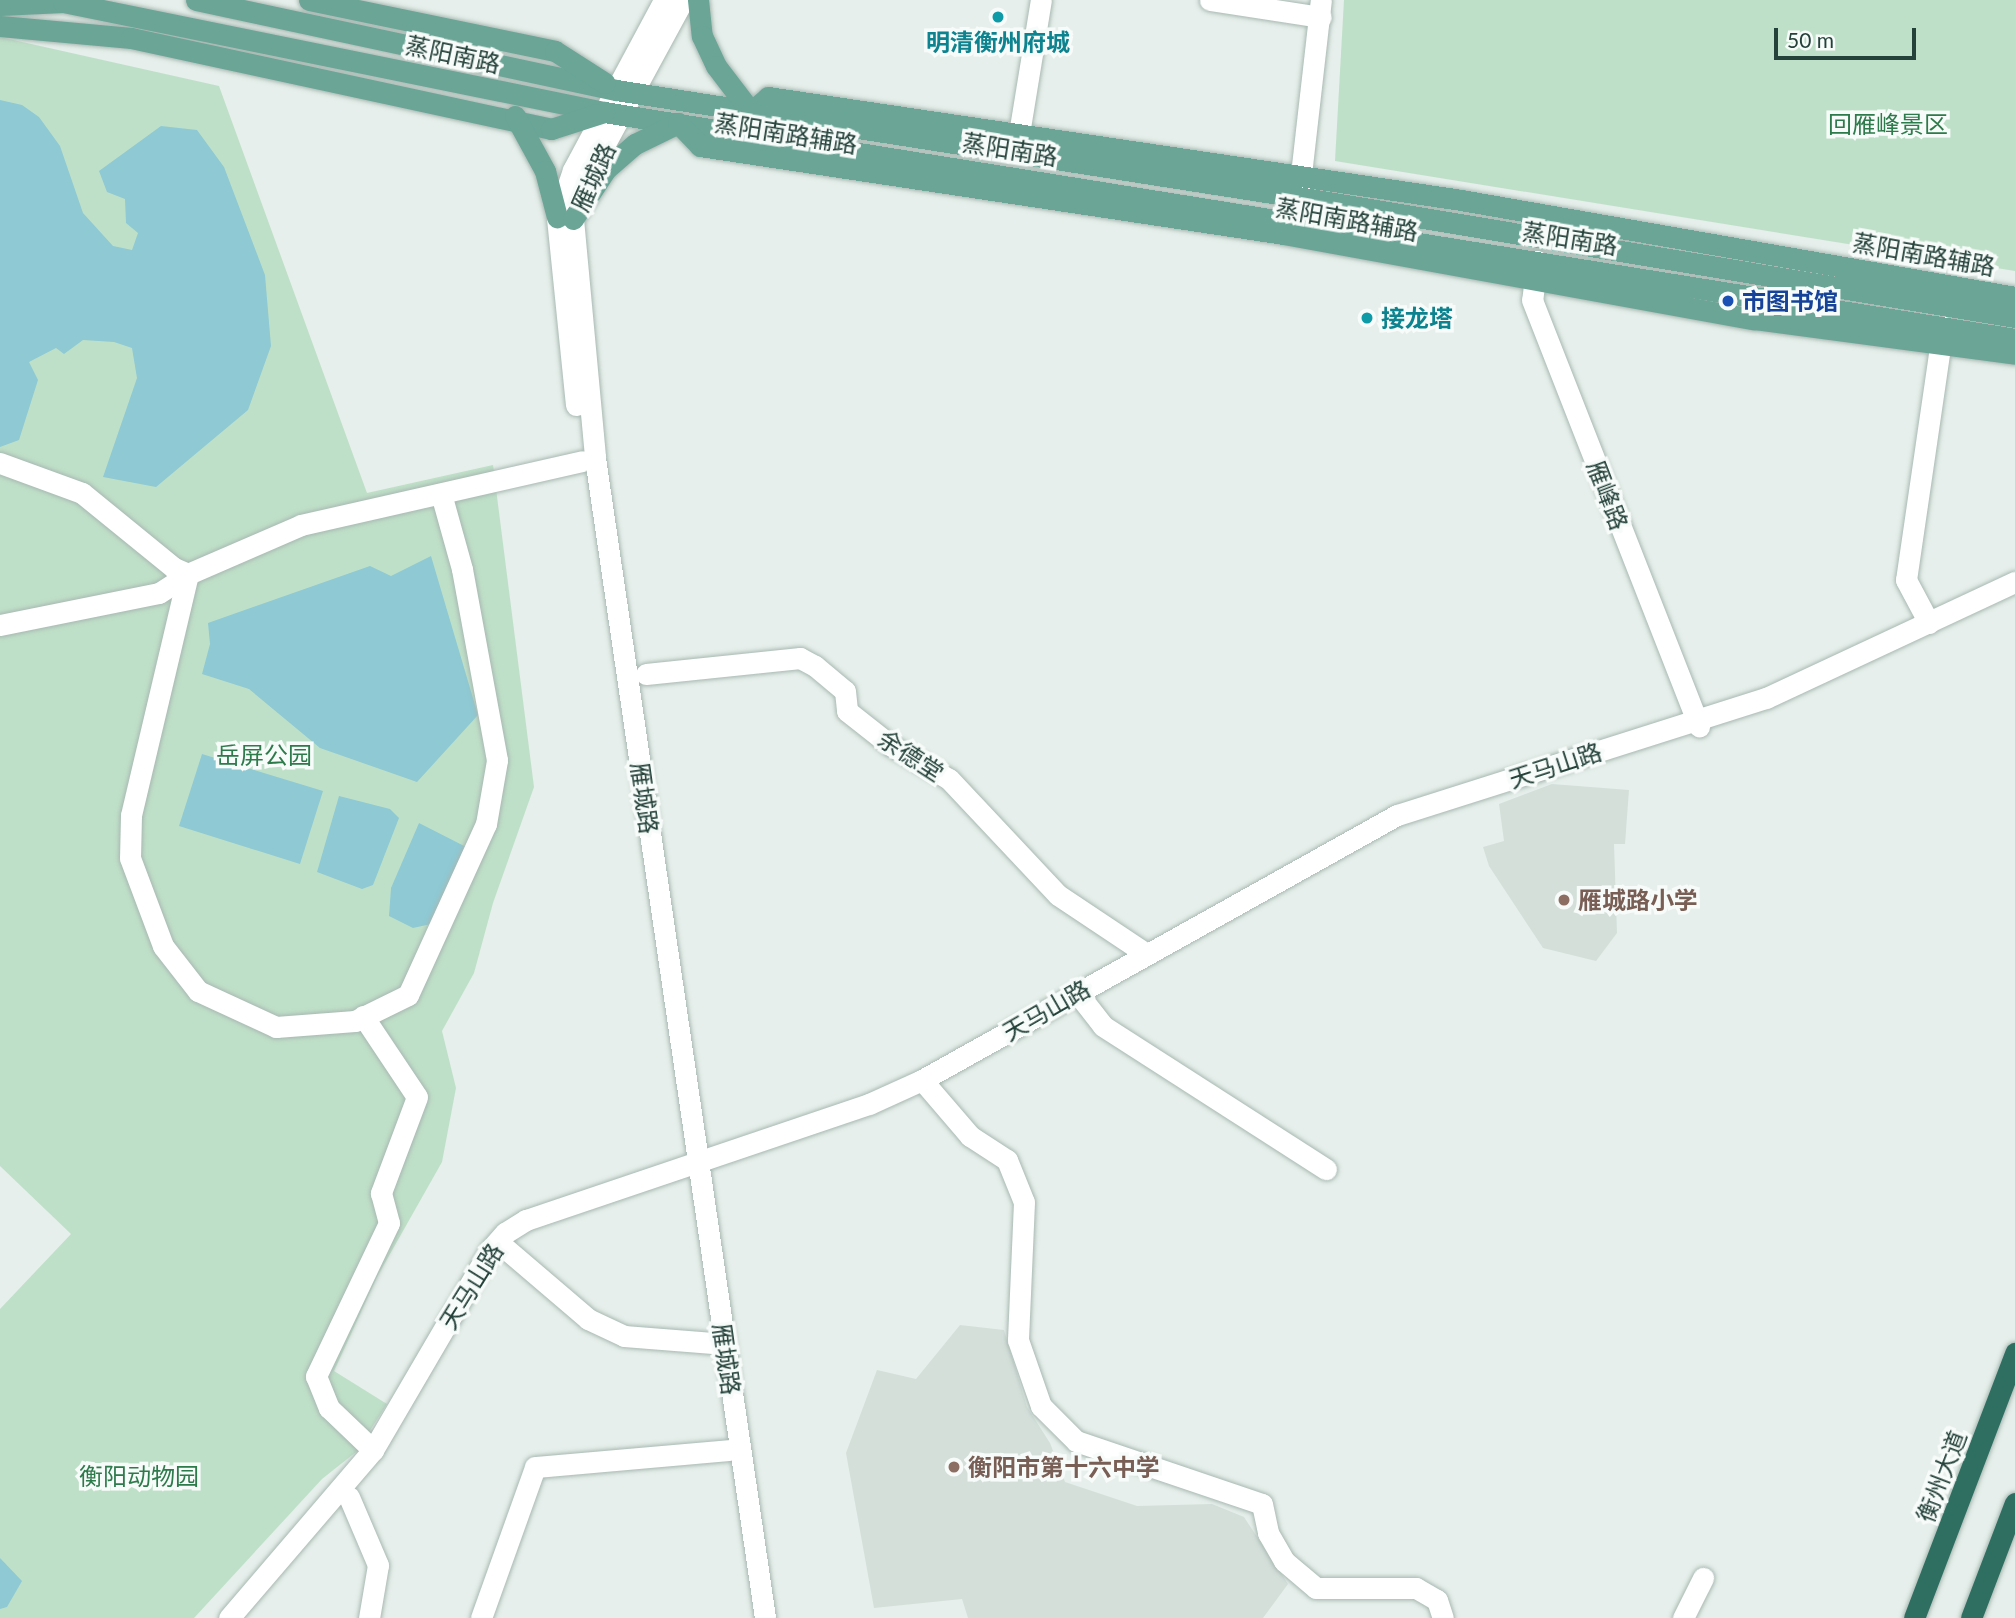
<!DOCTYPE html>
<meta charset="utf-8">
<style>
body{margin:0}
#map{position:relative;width:2015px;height:1618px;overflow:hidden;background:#e6efeb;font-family:Lato,"Noto Sans SC",sans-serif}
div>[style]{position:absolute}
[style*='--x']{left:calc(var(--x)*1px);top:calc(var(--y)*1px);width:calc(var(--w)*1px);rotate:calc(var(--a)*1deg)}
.built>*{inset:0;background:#d4dfda}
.green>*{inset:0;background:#bfe0c8}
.water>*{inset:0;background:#8ec9d4}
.roads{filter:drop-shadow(0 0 2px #a8b8b2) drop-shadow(0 0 2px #a8b8b2)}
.minor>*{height:21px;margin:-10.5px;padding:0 10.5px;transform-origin:10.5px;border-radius:10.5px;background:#fff}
.major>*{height:21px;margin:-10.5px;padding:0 10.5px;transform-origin:10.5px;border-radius:10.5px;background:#6aa596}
.highway>*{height:21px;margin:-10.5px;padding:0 10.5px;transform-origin:10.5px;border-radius:10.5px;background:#2f6f62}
.dots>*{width:19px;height:19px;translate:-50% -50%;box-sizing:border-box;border:4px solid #f7fbf9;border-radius:50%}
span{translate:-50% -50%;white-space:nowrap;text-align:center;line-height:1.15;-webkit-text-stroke:7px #f7fbf9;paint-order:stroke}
.culture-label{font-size:24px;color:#0d838f;font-weight:700}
.left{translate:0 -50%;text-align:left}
.street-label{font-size:24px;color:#24423a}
.park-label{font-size:24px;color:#2d7a4b}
.transit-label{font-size:24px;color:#164399;font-weight:700}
.education-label{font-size:24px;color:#785e54;font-weight:700}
.scale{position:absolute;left:1774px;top:28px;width:142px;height:32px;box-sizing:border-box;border:4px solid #24423a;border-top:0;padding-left:9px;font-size:21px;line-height:24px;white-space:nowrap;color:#24423a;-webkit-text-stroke:5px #f7fbf9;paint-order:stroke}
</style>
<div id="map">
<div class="built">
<i style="clip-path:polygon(1552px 784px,1629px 790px,1625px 844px,1614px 844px,1617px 933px,1596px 961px,1543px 948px,1489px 866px,1483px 847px,1504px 841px,1499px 804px)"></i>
<i style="clip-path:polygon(960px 1325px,1004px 1330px,1027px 1407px,1050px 1443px,1065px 1482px,1137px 1506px,1212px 1504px,1244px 1517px,1288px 1584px,1263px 1618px,968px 1618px,962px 1599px,874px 1608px,846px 1453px,877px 1370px,916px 1379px)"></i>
</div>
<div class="green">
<i style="clip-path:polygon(1344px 0,2015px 0,2015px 271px,1335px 161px)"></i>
<i style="clip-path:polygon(0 37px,219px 86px,367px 493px,493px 465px,534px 787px,493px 903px,474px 973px,442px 1031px,456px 1088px,442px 1162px,377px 1277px,334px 1371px,387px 1404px,356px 1452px,322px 1479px,194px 1618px,0 1618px,0 1309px,71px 1234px,0 1166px)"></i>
</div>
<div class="water">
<i style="clip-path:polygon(0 100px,22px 105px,39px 117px,60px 146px,83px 213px,113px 246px,132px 250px,138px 233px,126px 223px,125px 199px,107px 192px,99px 171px,161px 126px,197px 130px,224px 167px,265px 275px,271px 346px,248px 410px,156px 487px,103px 477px,137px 378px,132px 348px,114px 342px,83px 340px,64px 354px,56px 348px,29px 362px,38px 380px,19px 440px,0 447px)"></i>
<i style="clip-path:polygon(431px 556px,478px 715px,417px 782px,320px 748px,249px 689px,202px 674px,210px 644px,208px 623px,370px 566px,391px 576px)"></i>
<i style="clip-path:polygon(202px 754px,323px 791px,300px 864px,179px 826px)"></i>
<i style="clip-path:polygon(339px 796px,390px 809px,399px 818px,373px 885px,362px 889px,317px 872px)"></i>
<i style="clip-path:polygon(419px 823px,472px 850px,440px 922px,413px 928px,389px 916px,391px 888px)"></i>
<i style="clip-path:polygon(0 1558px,22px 1581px,7px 1607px,0 1609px)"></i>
</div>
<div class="roads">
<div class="minor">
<i style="--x:683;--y:0;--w:199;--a:118.5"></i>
<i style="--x:588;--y:175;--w:46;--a:108.8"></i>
<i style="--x:573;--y:219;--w:240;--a:84.7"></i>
<i style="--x:595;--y:458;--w:1172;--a:81.66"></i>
<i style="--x:1210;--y:0;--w:112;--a:8.7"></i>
<i style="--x:1016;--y:152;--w:154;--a:-80.7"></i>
<i style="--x:1299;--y:192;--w:193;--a:-83.5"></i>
<i style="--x:1537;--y:261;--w:39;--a:97"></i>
<i style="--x:1532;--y:300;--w:458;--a:68.6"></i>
<i style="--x:576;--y:405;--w:189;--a:-95.8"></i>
<i style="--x:557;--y:217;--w:50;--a:-71.2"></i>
<i style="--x:573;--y:170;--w:193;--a:-61.8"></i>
<i style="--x:0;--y:463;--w:87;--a:20.1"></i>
<i style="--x:82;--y:493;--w:119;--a:39.2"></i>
<i style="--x:174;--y:568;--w:15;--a:23"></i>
<i style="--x:188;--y:574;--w:123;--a:-23.4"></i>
<i style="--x:301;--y:525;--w:288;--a:-12.8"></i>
<i style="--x:188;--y:574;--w:248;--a:103.3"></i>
<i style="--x:131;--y:815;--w:43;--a:91.3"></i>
<i style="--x:130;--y:858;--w:94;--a:69.4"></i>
<i style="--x:163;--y:946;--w:57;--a:52.1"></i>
<i style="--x:198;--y:991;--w:86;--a:24.8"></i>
<i style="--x:276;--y:1027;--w:79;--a:-4.3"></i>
<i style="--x:355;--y:1021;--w:59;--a:-26.1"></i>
<i style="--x:408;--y:995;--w:188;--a:-65.5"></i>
<i style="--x:486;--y:824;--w:65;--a:-80.2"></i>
<i style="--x:497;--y:760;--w:194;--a:-100.4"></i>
<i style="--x:462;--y:569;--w:78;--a:-105.6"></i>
<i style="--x:1929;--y:623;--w:49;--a:-118.1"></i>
<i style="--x:1906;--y:580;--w:256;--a:-81.7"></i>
<i style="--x:0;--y:625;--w:162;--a:-11.4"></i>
<i style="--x:159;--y:593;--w:35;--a:-33"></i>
<i style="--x:646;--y:674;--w:155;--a:-5.9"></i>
<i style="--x:800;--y:658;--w:17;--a:28"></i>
<i style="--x:815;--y:666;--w:39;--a:40"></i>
<i style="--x:845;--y:691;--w:20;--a:84"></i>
<i style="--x:847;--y:711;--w:55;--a:38.3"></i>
<i style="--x:890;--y:745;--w:68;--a:30"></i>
<i style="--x:949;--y:779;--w:159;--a:46.8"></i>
<i style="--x:1058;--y:895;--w:105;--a:33.7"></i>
<i style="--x:1082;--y:999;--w:34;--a:52"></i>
<i style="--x:1103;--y:1026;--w:265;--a:32.7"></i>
<i style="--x:363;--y:1016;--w:97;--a:56.3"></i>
<i style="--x:417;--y:1097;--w:103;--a:110.6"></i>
<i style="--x:381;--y:1193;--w:31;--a:75"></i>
<i style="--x:389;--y:1223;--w:170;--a:115.5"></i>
<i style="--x:316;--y:1376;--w:35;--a:68"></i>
<i style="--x:329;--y:1408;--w:61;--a:43.7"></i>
<i style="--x:922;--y:1080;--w:74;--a:49.4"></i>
<i style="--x:970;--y:1136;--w:44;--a:33"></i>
<i style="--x:1007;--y:1160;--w:45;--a:68"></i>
<i style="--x:1024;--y:1202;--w:138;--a:92.5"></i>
<i style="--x:1018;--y:1340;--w:70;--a:70.8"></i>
<i style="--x:1041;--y:1406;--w:49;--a:45"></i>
<i style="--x:1076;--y:1441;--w:196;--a:18.7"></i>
<i style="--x:1262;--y:1504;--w:30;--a:78"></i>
<i style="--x:1268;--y:1533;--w:32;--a:60"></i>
<i style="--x:1284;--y:1561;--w:42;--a:40.2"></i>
<i style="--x:1316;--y:1588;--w:100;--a:0"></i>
<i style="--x:1416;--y:1588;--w:24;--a:30"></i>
<i style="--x:1437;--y:1600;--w:19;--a:72"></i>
<i style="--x:505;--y:1248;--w:109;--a:40.5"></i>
<i style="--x:588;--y:1319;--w:40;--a:25"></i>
<i style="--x:624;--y:1336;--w:89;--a:4.5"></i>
<i style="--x:349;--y:1497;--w:74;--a:66.9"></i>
<i style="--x:378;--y:1565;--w:54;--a:99.6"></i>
<i style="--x:229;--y:1618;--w:221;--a:-49.4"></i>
<i style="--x:373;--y:1450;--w:232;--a:-59.7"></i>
<i style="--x:490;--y:1250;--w:23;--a:-49"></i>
<i style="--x:505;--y:1233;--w:25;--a:-32"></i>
<i style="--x:526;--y:1220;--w:362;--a:-18.7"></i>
<i style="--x:869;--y:1104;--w:58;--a:-24.4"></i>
<i style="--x:922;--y:1080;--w:544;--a:-29.16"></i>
<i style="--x:1397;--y:815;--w:387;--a:-17.6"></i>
<i style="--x:1766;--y:698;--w:275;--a:-25"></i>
<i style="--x:481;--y:1618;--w:160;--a:-70.3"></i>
<i style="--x:535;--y:1467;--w:195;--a:-5"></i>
<i style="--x:1683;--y:1618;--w:45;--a:-63.4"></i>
</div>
<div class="major">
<i style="--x:196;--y:0;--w:430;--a:12.1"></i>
<i style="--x:616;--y:90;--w:690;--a:8.92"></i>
<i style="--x:1298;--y:197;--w:727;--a:9.5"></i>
<i style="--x:309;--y:0;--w:251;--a:11.7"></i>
<i style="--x:555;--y:51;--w:59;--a:32.6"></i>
<i style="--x:698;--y:0;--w:36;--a:84"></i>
<i style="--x:702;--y:36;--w:33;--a:65"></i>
<i style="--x:716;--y:66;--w:58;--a:52.7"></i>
<i style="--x:751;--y:112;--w:23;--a:-41"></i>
<i style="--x:768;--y:97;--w:701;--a:8.45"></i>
<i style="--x:1461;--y:200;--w:562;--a:9.93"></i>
<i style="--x:0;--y:5;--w:63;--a:-2.7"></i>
<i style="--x:63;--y:2;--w:552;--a:11.49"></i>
<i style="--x:604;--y:112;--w:1429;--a:9.14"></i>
<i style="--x:0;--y:26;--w:132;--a:5.2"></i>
<i style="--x:131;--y:38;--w:430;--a:12.2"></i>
<i style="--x:551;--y:129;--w:56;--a:-17.8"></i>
<i style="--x:515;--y:116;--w:63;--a:61.4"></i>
<i style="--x:545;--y:171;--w:48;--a:75.4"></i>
<i style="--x:573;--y:219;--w:60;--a:-56.6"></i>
<i style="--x:606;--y:169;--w:38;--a:-41"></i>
<i style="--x:635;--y:144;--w:48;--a:-26"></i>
<i style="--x:678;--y:123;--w:32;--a:46"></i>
<i style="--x:700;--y:146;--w:591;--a:8.57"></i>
<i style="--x:1284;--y:234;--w:478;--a:10.3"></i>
<i style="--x:1754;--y:319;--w:263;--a:7.6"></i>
</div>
<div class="highway">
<i style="--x:1914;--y:1618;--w:284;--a:-69.1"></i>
<i style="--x:1971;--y:1618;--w:123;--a:-69.1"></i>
</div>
</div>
<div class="dots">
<i style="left:998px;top:17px;background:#0f9aa8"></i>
<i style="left:1728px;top:301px;background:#1a4fb4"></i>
<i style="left:1367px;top:318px;background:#0f9aa8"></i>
<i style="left:1564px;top:900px;background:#8d6e63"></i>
<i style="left:954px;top:1467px;background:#8d6e63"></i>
</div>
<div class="culture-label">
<span style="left:998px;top:42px">明清衡州府城</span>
<span class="left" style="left:1381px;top:318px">接龙塔</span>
</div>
<div class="street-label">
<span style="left:453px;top:54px;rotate:12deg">蒸阳南路</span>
<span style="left:786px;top:133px;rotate:9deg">蒸阳南路辅路</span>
<span style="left:1010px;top:149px;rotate:9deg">蒸阳南路</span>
<span style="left:593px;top:177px;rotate:-66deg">雁城路</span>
<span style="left:1347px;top:219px;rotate:10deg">蒸阳南路辅路</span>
<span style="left:1570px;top:238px;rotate:9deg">蒸阳南路</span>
<span style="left:1924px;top:254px;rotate:10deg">蒸阳南路辅路</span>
<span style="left:1608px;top:495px;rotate:69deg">雁峰路</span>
<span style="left:911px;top:755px;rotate:33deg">余德堂</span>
<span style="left:1555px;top:765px;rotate:-18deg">天马山路</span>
<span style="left:645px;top:798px;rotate:82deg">雁城路</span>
<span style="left:1046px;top:1010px;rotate:-30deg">天马山路</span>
<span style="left:471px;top:1286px;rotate:-58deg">天马山路</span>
<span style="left:727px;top:1359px;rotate:82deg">雁城路</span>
<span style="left:1941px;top:1476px;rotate:-69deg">衡州大道</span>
</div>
<div class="park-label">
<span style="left:1888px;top:124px">回雁峰景区</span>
<span style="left:264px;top:755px">岳屏公园</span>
<span style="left:139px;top:1476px">衡阳动物园</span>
</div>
<div class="transit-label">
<span class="left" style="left:1742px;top:301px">市图书馆</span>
</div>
<div class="education-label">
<span class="left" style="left:1578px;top:900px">雁城路小学</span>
<span class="left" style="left:968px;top:1467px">衡阳市第十六中学</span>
</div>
<div class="scale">50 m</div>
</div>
